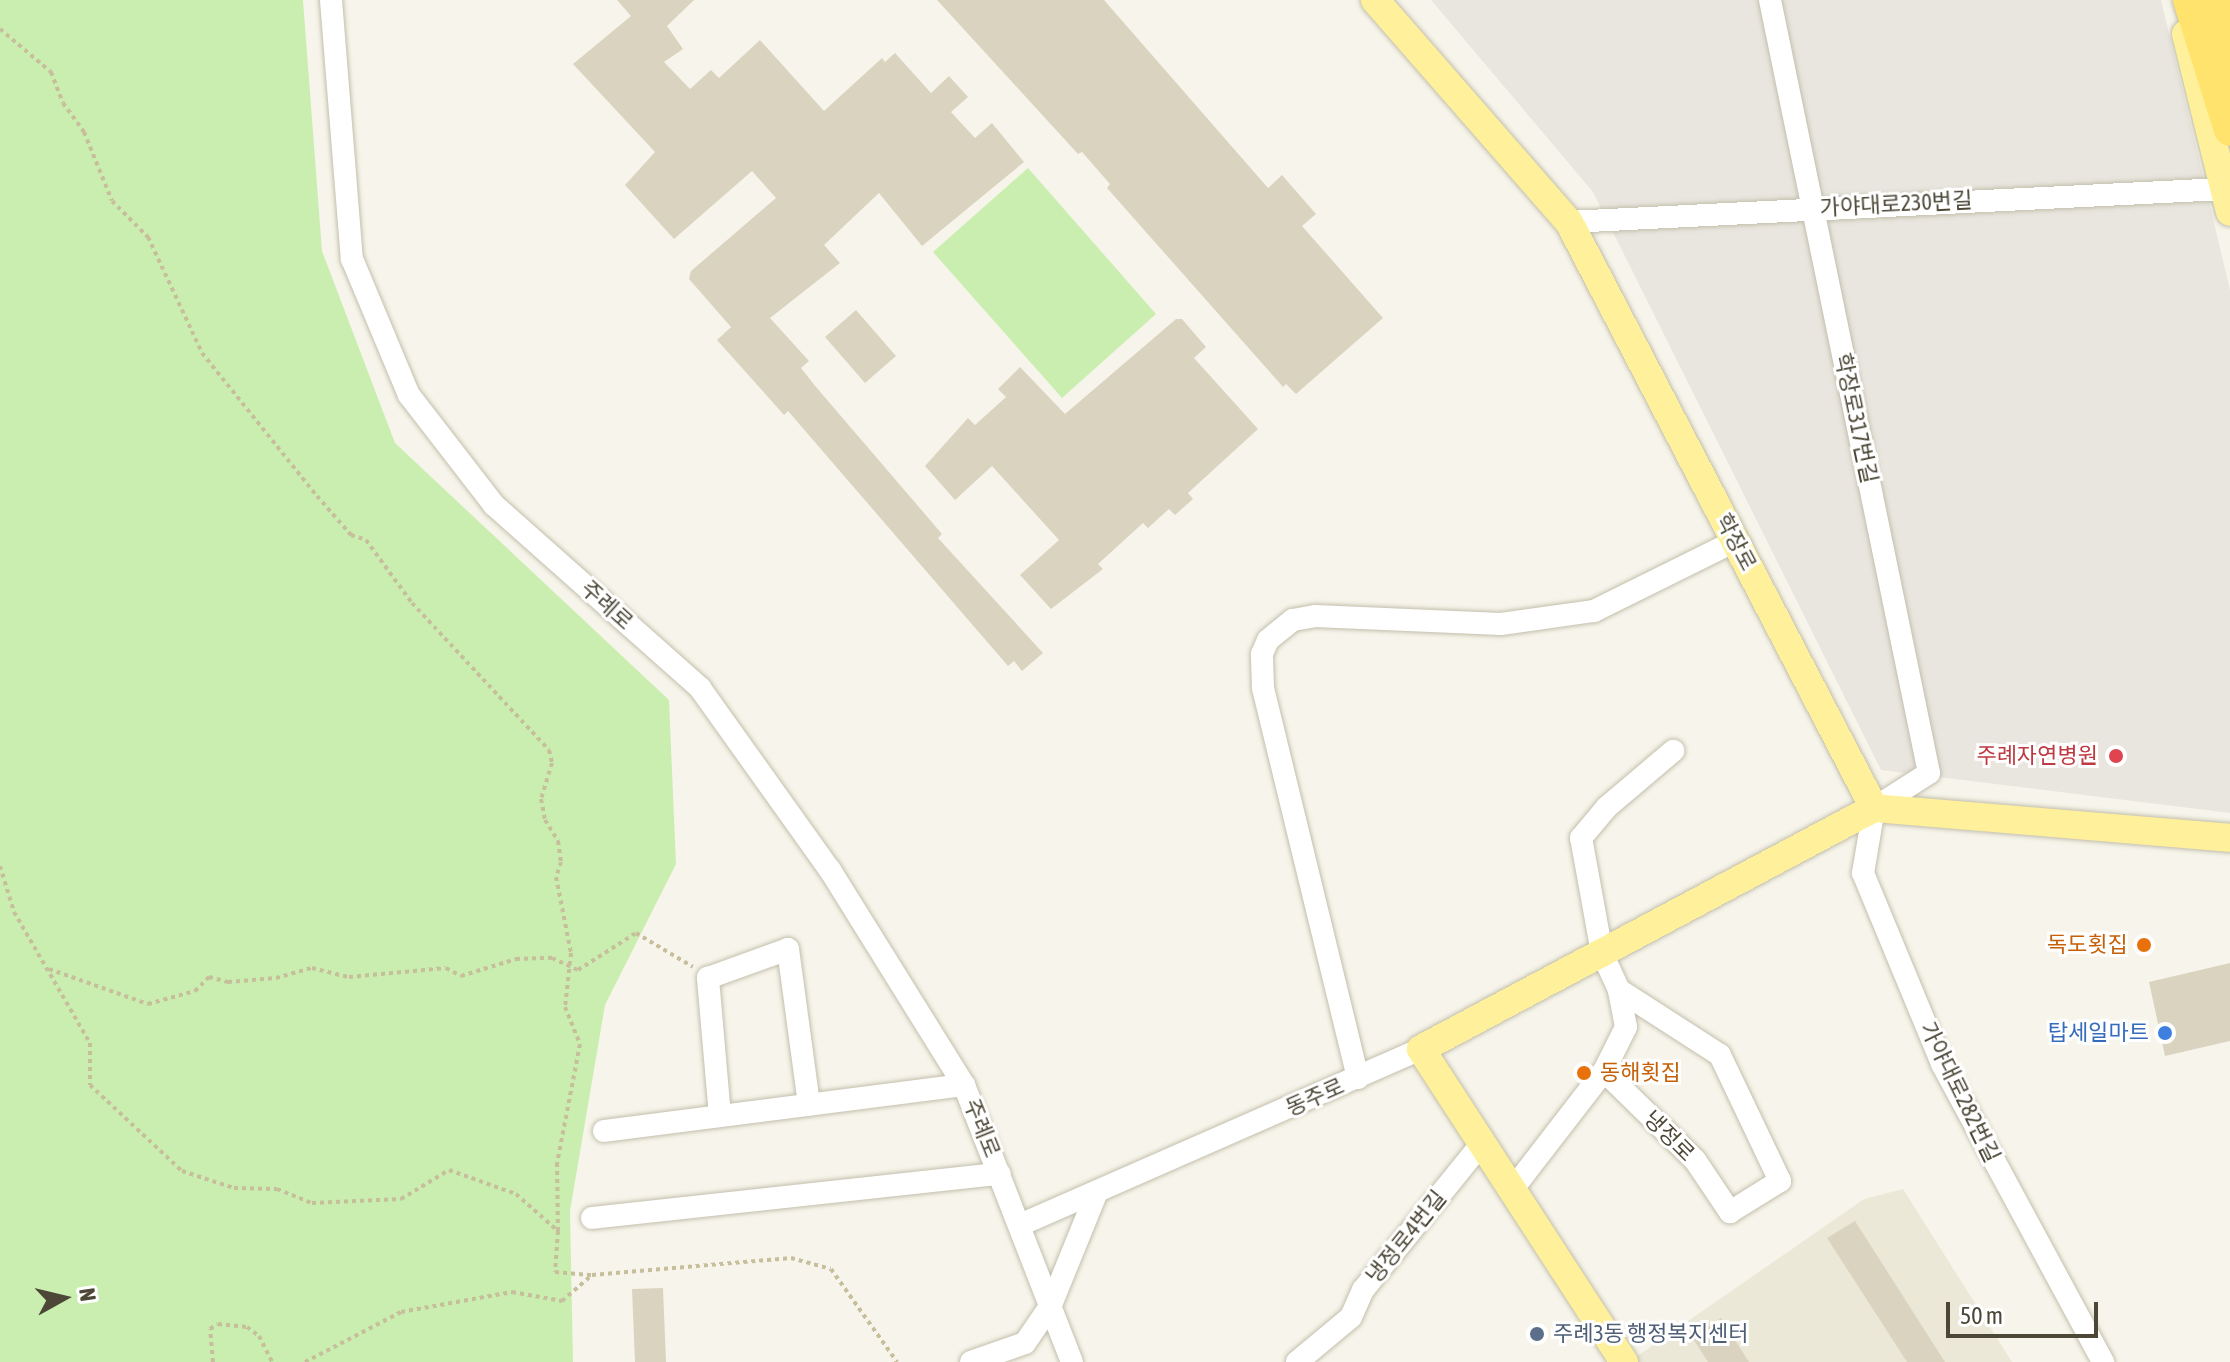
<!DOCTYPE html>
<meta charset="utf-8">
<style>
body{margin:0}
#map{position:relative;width:2230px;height:1362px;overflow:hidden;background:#f7f5eb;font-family:"Asap Condensed","Noto Sans KR",sans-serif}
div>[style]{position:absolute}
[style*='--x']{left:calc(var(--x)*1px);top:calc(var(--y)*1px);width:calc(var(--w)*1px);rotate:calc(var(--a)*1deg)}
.residential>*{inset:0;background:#ebe8d8}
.industrial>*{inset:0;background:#e9e6df}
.green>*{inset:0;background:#caeeb0}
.building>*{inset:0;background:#dad3bf}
.path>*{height:4px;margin-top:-2px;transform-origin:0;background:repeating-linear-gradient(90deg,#c7be9c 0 4px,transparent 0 8px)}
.roads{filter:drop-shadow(0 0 2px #c3bfac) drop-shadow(0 0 2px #c3bfac)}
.minor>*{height:22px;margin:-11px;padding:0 11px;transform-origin:11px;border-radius:11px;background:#fff}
.major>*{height:28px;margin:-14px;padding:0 14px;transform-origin:14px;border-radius:14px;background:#fff19b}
.highway>*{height:32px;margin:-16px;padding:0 16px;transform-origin:16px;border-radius:16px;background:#ffe36d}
.dots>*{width:22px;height:22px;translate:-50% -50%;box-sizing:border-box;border:4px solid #fff;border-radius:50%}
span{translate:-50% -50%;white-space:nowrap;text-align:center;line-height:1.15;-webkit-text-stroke:6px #fff;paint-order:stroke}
.street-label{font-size:22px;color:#4c4737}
.health-label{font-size:22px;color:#be3a42}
.right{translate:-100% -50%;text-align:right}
.food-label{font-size:22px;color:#c56008}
.left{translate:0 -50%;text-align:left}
.shop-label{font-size:22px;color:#366cbe}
.service-label{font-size:22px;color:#4e5e75}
.north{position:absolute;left:24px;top:1258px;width:80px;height:80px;-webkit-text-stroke:6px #fff;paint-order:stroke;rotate:82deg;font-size:22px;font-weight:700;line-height:32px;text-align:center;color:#4c4737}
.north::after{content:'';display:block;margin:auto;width:28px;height:36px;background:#4c4737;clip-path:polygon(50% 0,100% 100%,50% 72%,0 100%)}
.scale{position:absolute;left:1946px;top:1302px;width:152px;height:36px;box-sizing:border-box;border:4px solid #4c4737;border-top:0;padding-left:10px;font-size:24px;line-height:28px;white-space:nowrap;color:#4c4737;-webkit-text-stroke:6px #fff;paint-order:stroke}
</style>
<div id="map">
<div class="residential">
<i style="clip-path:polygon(1903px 1189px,2012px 1362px,1629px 1362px,1864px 1199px)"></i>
</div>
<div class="industrial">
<i style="clip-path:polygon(1431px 0,2161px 0,2230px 290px,2230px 813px,1881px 770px,1593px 192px)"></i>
</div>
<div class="green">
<i style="clip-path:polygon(0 0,303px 0,322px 251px,395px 443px,669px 700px,676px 864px,605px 1005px,570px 1211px,573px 1362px,0 1362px)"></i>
<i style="clip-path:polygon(1028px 168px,1156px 314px,1062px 398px,933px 252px)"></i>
</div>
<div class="building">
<i style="clip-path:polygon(617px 0,694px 0,667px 26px,683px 49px,664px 62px,690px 89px,711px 70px,719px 78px,760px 40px,824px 111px,882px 58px,885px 62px,895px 53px,931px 93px,949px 76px,968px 97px,951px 112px,975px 138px,992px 123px,1024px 162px,922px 246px,879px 193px,824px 245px,840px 263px,770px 318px,809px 361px,801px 368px,816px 387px,942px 534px,938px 538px,1043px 653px,1022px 671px,1014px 661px,1008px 666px,788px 411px,784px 415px,717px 340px,731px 327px,689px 279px,691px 271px,776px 198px,752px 171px,674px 239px,625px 185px,655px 152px,573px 64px,631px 16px)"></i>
<i style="clip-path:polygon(937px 0,1104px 0,1268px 188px,1282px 175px,1302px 198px,1316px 214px,1302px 226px,1383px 318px,1296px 394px,1286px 384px,1283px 387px,1107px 188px,1110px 184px,1082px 152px,1078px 154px)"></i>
<i style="clip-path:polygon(856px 310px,896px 356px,865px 383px,825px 337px)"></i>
<i style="clip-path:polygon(1176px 319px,1182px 319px,1206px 347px,1194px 358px,1258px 429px,1188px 493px,1193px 499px,1175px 515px,1169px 509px,1148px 528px,1143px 523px,1098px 564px,1103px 569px,1051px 609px,1020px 575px,1059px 540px,992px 466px,955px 500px,925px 466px,968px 418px,975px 425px,1006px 397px,998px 389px,1020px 367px,1065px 414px)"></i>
<i style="clip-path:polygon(2230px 963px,2230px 1041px,2165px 1056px,2149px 982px)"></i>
<i style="clip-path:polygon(1855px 1221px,1945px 1362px,1907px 1362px,1827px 1238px)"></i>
<i style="clip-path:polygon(663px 1288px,666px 1362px,635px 1362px,632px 1289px)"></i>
<i style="clip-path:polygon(1721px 1318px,1749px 1362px,1708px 1362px,1692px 1337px)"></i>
</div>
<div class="path">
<i style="--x:0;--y:29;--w:67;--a:40.1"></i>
<i style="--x:51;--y:72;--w:33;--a:69"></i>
<i style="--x:63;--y:103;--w:36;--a:54"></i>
<i style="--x:84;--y:132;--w:74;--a:67.9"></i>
<i style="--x:112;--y:201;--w:51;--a:45"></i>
<i style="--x:148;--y:237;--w:128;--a:65"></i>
<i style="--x:202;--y:353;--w:184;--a:51.2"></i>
<i style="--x:317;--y:496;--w:52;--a:48.9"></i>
<i style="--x:351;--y:535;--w:16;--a:18"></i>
<i style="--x:366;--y:540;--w:78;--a:53.9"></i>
<i style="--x:412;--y:603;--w:201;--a:47"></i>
<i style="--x:549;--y:750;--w:13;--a:77"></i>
<i style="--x:552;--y:763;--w:38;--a:107"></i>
<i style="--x:541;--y:799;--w:21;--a:79"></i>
<i style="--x:545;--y:820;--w:25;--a:58"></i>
<i style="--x:558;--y:841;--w:21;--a:82"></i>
<i style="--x:561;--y:862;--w:16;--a:108"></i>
<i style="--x:556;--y:877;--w:77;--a:78.8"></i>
<i style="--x:571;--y:953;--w:54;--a:96.3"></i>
<i style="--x:565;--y:1007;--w:40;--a:68"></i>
<i style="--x:580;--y:1044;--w:121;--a:100.9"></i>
<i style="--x:557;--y:1163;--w:68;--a:89.2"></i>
<i style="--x:0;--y:866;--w:48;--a:73.1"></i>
<i style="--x:14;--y:912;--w:151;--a:59.9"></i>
<i style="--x:90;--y:1043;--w:42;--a:90"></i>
<i style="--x:90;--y:1085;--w:126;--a:43.1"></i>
<i style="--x:182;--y:1171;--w:55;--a:18.1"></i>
<i style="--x:234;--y:1188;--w:43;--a:1.3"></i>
<i style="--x:277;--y:1189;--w:38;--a:22"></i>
<i style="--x:312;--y:1203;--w:89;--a:-2.6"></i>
<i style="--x:401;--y:1199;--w:56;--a:-31.1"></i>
<i style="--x:449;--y:1170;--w:71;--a:19.7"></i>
<i style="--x:516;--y:1194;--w:56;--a:41.4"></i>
<i style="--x:558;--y:1231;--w:41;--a:94.2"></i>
<i style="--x:555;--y:1272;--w:37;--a:5"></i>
<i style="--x:592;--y:1275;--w:200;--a:-4.9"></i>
<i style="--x:791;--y:1258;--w:41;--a:15.4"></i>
<i style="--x:831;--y:1269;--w:114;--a:54.6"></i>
<i style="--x:49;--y:969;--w:105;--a:19.5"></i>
<i style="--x:148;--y:1004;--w:49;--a:-15.5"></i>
<i style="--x:195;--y:991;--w:20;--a:-45"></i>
<i style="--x:209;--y:977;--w:20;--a:15"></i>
<i style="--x:228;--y:982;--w:48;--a:-4.8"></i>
<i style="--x:276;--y:978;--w:37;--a:-16"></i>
<i style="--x:312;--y:968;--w:38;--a:14"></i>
<i style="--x:349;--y:977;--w:97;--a:-5.3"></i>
<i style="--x:446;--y:968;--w:17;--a:28"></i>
<i style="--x:461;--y:976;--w:58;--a:-17.2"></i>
<i style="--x:516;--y:959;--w:36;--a:-2"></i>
<i style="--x:552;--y:958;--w:29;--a:25"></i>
<i style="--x:578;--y:970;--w:69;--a:-32.5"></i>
<i style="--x:636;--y:933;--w:66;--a:30.8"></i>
<i style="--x:213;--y:1362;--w:33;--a:-95"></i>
<i style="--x:210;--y:1329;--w:9;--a:-32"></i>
<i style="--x:218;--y:1324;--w:29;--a:6"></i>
<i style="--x:247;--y:1327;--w:15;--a:37"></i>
<i style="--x:259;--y:1336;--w:29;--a:63"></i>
<i style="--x:305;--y:1362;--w:108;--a:-27.5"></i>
<i style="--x:401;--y:1312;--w:113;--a:-10.2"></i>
<i style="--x:512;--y:1292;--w:51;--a:10.2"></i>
<i style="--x:562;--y:1301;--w:40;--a:-41"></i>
</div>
<div class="roads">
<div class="minor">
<i style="--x:331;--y:0;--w:260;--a:85.4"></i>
<i style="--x:352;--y:259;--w:147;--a:67.3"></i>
<i style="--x:409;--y:395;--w:139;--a:52.3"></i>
<i style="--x:494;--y:505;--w:276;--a:41.6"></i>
<i style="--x:700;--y:688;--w:224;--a:54.5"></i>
<i style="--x:830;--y:870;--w:253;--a:58.1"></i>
<i style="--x:964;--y:1085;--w:297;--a:68.7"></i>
<i style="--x:1770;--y:0;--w:789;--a:78.38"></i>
<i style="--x:1929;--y:773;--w:65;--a:147.5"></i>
<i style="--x:1874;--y:808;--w:66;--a:99.6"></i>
<i style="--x:1863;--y:873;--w:207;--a:67.5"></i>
<i style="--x:1942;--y:1064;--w:339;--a:61.6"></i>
<i style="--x:1569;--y:222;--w:655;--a:-2.89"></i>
<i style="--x:1604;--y:1071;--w:127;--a:44.4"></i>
<i style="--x:1695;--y:1160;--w:63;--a:56.1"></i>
<i style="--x:1730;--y:1212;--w:59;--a:-31.8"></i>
<i style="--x:1780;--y:1181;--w:140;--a:-115.5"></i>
<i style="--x:1720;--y:1055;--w:120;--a:-147.2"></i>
<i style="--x:1358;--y:1078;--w:402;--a:-103.7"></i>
<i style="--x:1263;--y:687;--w:33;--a:-92"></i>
<i style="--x:1262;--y:654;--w:15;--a:-67"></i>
<i style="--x:1268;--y:640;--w:32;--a:-39"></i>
<i style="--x:1293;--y:620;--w:22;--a:-10"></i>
<i style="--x:1315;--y:616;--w:186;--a:2.5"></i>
<i style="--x:1501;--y:624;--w:94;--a:-8"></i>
<i style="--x:1594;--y:611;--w:157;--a:-26.4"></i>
<i style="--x:720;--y:1116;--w:139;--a:-95"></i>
<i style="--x:708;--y:978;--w:85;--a:-19.9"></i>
<i style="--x:788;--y:949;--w:157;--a:82.3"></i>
<i style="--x:604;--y:1131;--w:363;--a:-7.3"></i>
<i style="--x:1512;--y:1190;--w:150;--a:-52.3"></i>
<i style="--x:1604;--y:1071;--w:49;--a:-63.4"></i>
<i style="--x:1626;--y:1027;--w:38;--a:-101"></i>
<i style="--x:1619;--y:990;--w:41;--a:-114.7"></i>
<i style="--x:1602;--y:953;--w:117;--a:-100.3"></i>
<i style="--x:1581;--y:838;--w:40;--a:-50"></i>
<i style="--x:1607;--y:807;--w:87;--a:-40.3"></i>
<i style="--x:592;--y:1218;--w:410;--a:-6.2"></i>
<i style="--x:1020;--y:1225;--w:438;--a:-23.7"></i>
<i style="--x:971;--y:1362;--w:57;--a:-19.4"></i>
<i style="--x:1025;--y:1343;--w:46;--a:-55.6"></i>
<i style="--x:1051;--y:1305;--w:120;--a:-67.9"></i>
<i style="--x:1297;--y:1362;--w:70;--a:-39.8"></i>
<i style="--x:1351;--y:1317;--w:30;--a:-66"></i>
<i style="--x:1363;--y:1290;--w:189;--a:-51"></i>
</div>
<div class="major">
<i style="--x:1375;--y:0;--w:295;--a:48.9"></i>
<i style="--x:1569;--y:222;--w:661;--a:62.5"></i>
<i style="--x:1874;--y:808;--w:357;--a:4.8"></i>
<i style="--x:2186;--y:34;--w:183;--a:76.1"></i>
<i style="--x:1624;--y:1362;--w:373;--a:-123"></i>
<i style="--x:1421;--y:1049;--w:513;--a:-28.01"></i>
</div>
<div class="highway">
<i style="--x:2189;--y:0;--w:136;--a:72.5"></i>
<i style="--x:2217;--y:0;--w:62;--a:78"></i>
</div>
</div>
<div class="dots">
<i style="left:2116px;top:756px;background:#e0444e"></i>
<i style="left:2144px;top:945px;background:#e8710a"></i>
<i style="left:2165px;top:1033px;background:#3f7fe0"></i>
<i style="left:1584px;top:1073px;background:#e8710a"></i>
<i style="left:1537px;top:1334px;background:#5c6f8a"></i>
</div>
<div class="street-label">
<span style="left:1896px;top:204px;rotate:-3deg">가야대로230번길</span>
<span style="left:1856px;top:418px;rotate:78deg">학장로317번길</span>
<span style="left:1736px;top:542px;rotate:62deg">학장로</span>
<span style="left:607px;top:605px;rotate:42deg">주례로</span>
<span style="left:1960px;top:1092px;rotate:64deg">가야대로282번길</span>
<span style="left:1315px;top:1097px;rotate:-24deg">동주로</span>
<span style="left:982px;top:1128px;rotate:68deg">주례로</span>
<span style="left:1669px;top:1136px;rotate:45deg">냉정로</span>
<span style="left:1406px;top:1237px;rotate:-51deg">냉정로4번길</span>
</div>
<div class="health-label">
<span class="right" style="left:2098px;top:756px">주례자연병원</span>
</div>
<div class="food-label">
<span class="right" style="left:2128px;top:945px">독도횟집</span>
<span class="left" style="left:1600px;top:1073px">동해횟집</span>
</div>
<div class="shop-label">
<span class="right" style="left:2149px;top:1033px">탑세일마트</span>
</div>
<div class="service-label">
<span class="left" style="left:1553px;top:1334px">주례3동 행정복지센터</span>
</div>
<div class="north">N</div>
<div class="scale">50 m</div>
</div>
